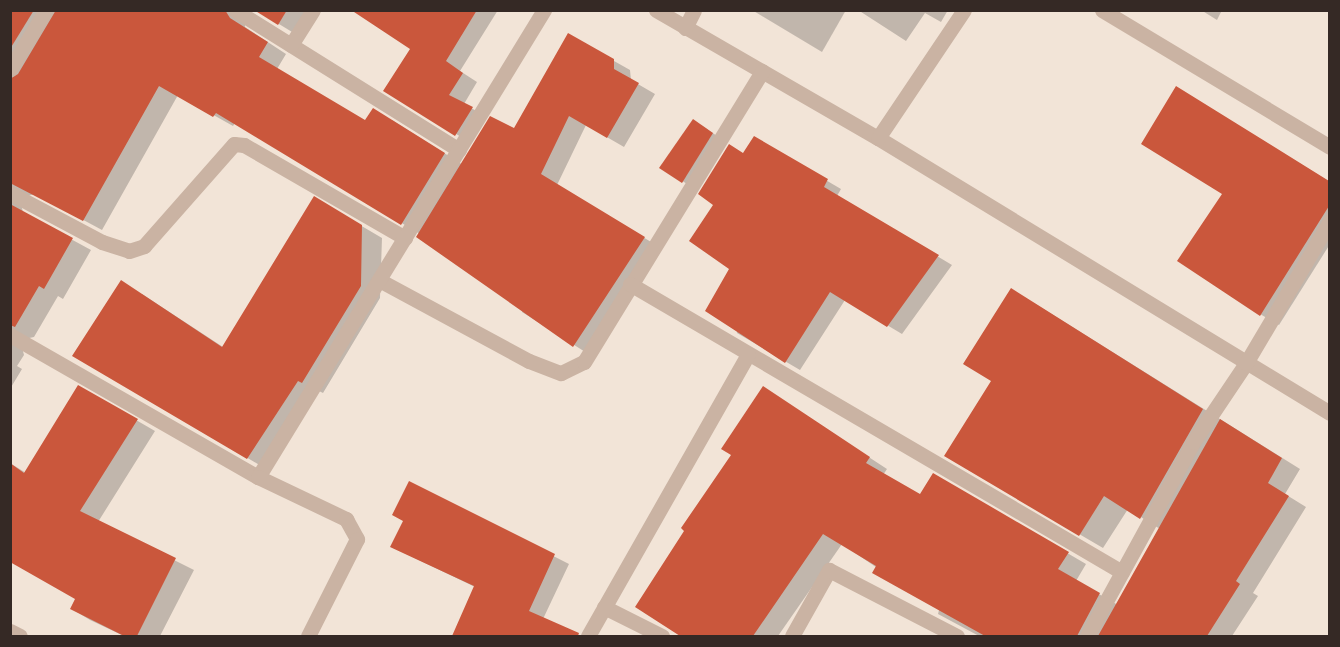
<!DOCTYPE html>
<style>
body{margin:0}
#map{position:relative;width:1340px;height:647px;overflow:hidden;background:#f2e4d7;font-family:Lato,sans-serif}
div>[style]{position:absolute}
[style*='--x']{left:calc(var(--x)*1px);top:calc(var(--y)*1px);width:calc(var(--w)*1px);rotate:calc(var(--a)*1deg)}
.shadow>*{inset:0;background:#0003}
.building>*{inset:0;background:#ca573c}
.street>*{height:15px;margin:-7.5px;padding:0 7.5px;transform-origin:7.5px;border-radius:7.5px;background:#cab3a3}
span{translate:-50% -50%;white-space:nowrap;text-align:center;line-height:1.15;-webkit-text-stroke:4.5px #faeee3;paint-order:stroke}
.frame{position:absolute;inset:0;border:12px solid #352925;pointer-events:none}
</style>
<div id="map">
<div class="shadow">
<i style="clip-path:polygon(10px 10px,255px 10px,246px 15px,245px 27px,286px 54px,277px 69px,366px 122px,392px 120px,463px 165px,515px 130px,568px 35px,630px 70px,631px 80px,655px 94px,624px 147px,586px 125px,557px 185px,661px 248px,590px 355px,522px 312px,523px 309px,420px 234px,235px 123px,233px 126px,178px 95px,102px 230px,35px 194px,20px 198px,23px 213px,91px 250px,63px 299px,58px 296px,34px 337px,20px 340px,24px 355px,17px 366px,22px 369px,10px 389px)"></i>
<i style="clip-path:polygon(256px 10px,312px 10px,297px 35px)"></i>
<i style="clip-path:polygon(393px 10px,498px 10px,460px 71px,477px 82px,464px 104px,487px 117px,471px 143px,385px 91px,412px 48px)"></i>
<i style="clip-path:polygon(752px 10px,846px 10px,822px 52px)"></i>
<i style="clip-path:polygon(858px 10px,948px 10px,941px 22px,925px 13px,906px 41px)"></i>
<i style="clip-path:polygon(1201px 10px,1222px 10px,1217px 20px)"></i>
<i style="clip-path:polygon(1194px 99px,1330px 182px,1330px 244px,1279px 325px,1260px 314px)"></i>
<i style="clip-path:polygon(701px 125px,720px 138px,690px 186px,661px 167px)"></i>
<i style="clip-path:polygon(754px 138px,841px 189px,837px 196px,952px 265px,902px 334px,845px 300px,800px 370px,737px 333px,731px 269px,744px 154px)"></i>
<i style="clip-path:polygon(314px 198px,382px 238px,380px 298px,323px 393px,319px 391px,268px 470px,74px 355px,142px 294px,223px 347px)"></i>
<i style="clip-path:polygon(1034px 303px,1300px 469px,1285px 494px,1306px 507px,1253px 593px,1258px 596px,1232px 636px,979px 636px,938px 614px,939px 610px,842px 544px,778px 636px,682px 636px,637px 607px,733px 455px,763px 388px,887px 469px,883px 475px,921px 496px,934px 475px,1086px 564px,1076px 581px,1118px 605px,1160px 529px,1128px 509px,1103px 548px,946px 456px,993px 381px)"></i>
<i style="clip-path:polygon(79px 387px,155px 431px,98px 522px,194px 570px,160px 636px,124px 636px,90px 620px,72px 609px,77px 598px,10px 560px,10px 463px,26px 473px)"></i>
<i style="clip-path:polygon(410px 483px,569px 564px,543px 619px,572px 634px,571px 636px,453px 636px,475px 587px,392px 547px,405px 520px)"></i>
</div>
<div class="building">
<i style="clip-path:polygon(10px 10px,34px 10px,10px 49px)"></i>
<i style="clip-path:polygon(56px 10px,225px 10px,230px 18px,268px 42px,259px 57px,365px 120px,373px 108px,445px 153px,401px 225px,216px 113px,213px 117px,159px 86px,83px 221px,10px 183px,10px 79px,18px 74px)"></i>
<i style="clip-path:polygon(254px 10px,287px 10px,278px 25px)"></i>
<i style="clip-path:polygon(351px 10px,477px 10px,446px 61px,463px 73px,449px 95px,473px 107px,455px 136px,383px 91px,410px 49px)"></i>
<i style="clip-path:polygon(568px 33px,614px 59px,614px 69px,639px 83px,607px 138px,569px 116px,541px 174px,645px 237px,573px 347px,416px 237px,490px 116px,514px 128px)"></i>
<i style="clip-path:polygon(1176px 86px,1329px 181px,1329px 206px,1260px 316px,1177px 261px,1222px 194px,1141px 144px)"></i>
<i style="clip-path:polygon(693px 119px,713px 133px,682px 183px,659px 168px)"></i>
<i style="clip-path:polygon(754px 136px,828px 179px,824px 187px,939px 255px,887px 327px,830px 292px,785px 363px,705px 311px,729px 269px,689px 241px,713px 205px,698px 194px,729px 144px,743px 153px)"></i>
<i style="clip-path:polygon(314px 196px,362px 225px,361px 286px,302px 383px,298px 381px,247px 459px,72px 356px,121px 280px,222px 347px)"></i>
<i style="clip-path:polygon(10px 204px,73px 238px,44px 289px,39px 286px,15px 327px,10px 325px)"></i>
<i style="clip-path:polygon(1011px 288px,1203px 409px,1140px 519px,1104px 496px,1079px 536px,944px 456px,991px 381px,963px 364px)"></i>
<i style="clip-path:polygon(78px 385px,138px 419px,80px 511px,176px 558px,137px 636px,124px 636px,70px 609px,75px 599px,10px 562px,10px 463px,24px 473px)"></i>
<i style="clip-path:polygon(763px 386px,870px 457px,866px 463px,920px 494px,933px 473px,1069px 552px,1058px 569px,1100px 593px,1077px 636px,985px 636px,872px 573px,876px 566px,823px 534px,753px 636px,680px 636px,635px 607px,684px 531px,681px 528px,731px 455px,721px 449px)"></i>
<i style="clip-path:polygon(1220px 419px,1282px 458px,1268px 483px,1289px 496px,1236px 581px,1240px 584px,1207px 636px,1098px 636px)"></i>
<i style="clip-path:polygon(409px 481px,555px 554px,529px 611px,579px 633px,578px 636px,452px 636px,474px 586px,390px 547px,403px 521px,392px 515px)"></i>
</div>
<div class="street">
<i style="--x:235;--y:10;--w:264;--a:32"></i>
<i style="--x:656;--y:10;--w:256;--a:30"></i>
<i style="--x:878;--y:138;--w:529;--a:31.32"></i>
<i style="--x:1102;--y:10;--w:266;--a:31"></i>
<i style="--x:685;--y:28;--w:20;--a:-63"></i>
<i style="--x:291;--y:45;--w:41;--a:-57.8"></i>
<i style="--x:10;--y:69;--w:69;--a:-58.6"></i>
<i style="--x:878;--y:138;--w:154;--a:-56.1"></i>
<i style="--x:10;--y:193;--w:104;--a:28"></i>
<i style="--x:102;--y:242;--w:28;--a:18"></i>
<i style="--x:129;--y:251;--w:16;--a:-18"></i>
<i style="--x:144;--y:246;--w:136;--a:-48.6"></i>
<i style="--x:234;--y:144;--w:10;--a:6"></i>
<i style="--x:244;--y:145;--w:186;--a:30"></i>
<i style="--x:379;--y:280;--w:170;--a:28.4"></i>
<i style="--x:529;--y:361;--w:34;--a:21"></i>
<i style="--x:561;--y:373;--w:25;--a:-26"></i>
<i style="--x:584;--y:362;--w:341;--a:-58.5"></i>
<i style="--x:630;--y:284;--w:570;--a:30.34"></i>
<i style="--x:10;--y:335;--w:286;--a:29.8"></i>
<i style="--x:258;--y:477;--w:548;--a:-58.52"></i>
<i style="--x:258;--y:477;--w:98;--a:25.5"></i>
<i style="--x:346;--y:519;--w:23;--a:61"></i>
<i style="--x:357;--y:539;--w:109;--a:116.8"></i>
<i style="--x:604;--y:607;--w:65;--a:26.6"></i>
<i style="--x:10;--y:631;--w:11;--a:27"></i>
<i style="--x:588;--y:636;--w:324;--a:-60.4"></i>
<i style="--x:792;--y:636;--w:76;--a:-60.7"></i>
<i style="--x:829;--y:570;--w:144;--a:27.3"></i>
<i style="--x:1087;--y:636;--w:221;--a:-61.3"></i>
<i style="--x:1193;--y:442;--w:95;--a:-56.1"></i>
<i style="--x:1246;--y:363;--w:165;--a:-59.4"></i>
</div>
<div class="frame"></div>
</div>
